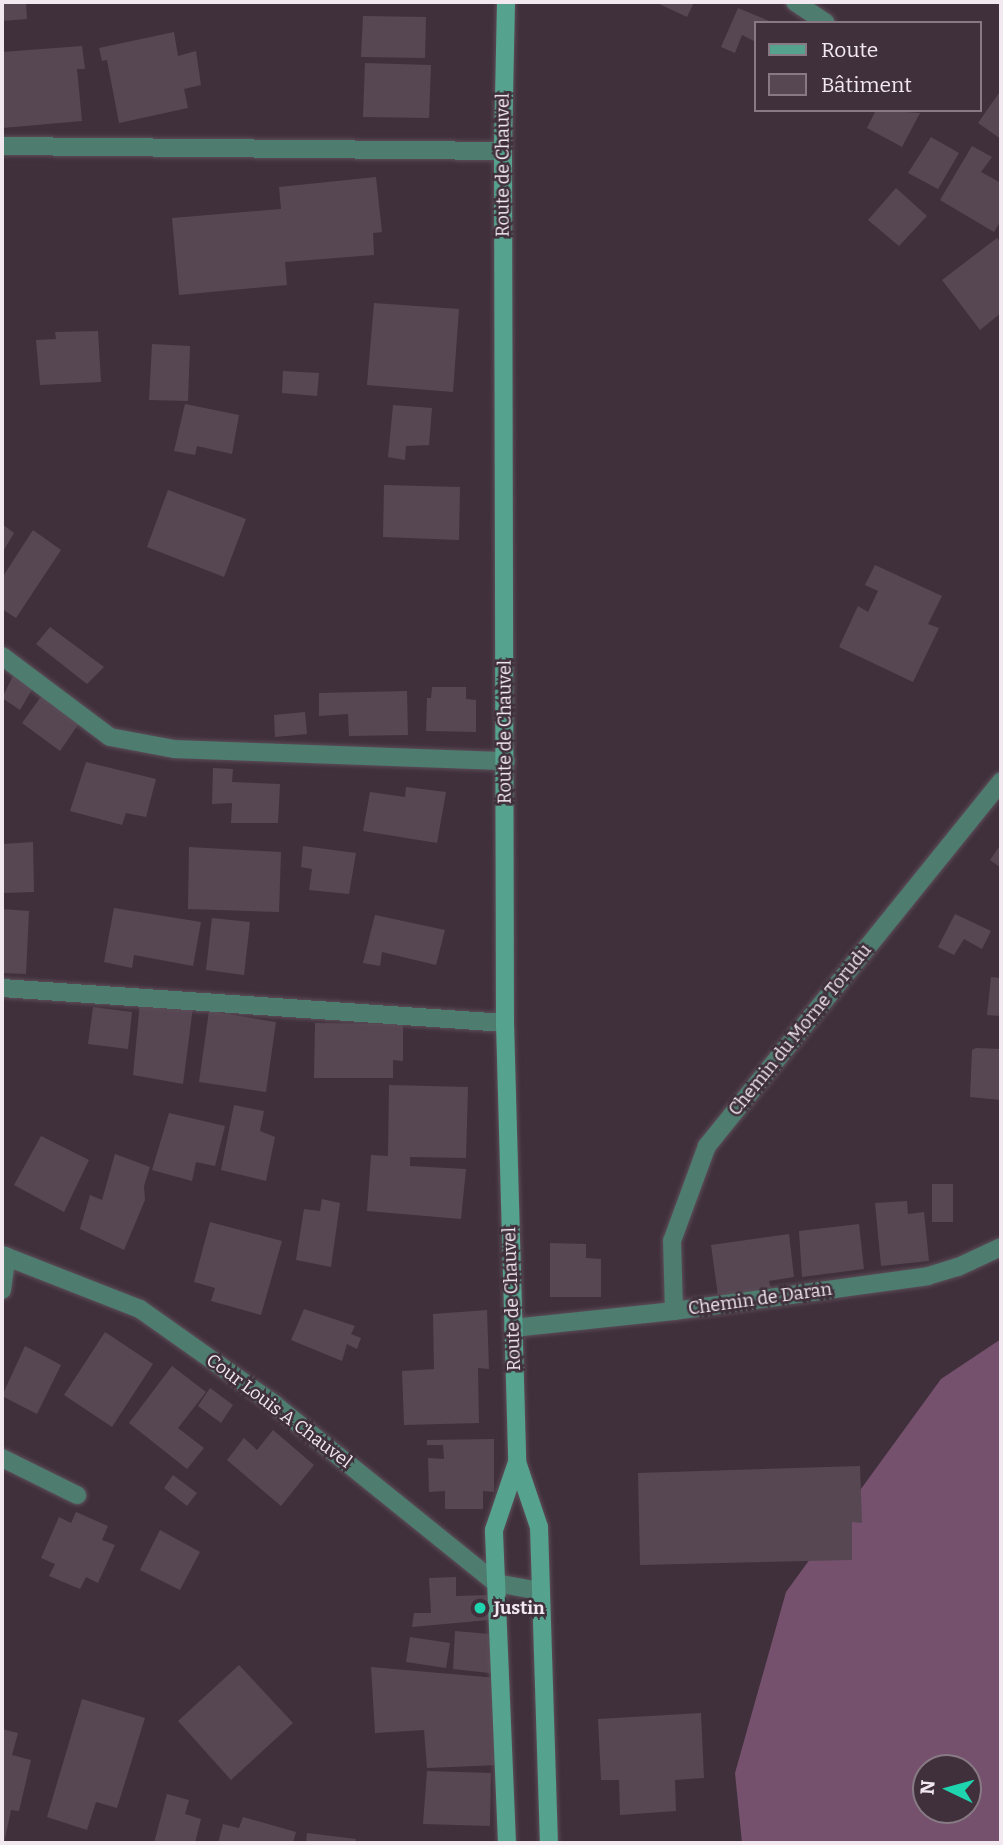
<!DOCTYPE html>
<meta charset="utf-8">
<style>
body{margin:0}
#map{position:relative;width:1003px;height:1845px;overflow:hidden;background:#40303c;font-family:Bitter,serif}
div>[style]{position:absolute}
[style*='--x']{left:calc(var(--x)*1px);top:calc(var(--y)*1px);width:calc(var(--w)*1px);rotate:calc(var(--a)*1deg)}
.forest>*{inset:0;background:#75516d}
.building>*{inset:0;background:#574753}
.roads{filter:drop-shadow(0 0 2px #5c4d59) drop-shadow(0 0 2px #5c4d59)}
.minor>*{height:18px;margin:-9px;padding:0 9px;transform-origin:9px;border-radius:9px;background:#4e7c6f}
.secondary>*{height:18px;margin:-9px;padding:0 9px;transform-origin:9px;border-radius:9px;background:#55a38e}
.dots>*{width:19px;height:19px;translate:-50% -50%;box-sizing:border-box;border:4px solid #40303c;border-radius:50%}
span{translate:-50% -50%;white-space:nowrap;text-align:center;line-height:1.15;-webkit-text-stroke:5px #40303c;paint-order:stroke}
.street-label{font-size:18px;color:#f2e8ef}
.poi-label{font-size:18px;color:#f2e8ef;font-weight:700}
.left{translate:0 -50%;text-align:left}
.frame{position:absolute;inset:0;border:4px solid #f2e8ef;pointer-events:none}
.legend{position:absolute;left:754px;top:21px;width:228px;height:91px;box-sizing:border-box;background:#40303c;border:2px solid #877a84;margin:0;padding:9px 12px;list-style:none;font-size:21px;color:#f2e8ef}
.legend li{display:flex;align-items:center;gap:14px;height:35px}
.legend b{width:35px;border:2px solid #877a84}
.north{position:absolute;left:912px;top:1754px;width:70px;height:70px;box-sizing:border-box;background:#40303c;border:2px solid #877a84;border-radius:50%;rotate:275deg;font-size:19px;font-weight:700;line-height:28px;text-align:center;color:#f2e8ef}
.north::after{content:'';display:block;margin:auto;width:24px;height:32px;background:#1fd5b0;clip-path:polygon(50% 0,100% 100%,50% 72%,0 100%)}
</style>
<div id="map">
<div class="forest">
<i style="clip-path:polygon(evenodd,1001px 1339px,1001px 1843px,742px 1843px,735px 1773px,786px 1592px,941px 1379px,1001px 1339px,926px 1768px,968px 1768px,968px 1810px,926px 1810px,926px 1768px)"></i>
</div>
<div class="building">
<i style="clip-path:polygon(2px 2px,26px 2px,27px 19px,2px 21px)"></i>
<i style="clip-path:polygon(655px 2px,694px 2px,687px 17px)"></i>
<i style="clip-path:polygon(738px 8px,774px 23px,756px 23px,756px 42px,742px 35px,735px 53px,721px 47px)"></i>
<i style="clip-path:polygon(363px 16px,426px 17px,425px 58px,361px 57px)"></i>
<i style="clip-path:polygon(174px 32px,178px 56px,196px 51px,201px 85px,184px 89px,188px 108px,119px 123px,107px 60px,102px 61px,99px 48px)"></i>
<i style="clip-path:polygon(82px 46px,85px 69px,77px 69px,82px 121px,2px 128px,2px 52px)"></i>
<i style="clip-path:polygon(365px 63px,431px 65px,429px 118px,363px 117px)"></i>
<i style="clip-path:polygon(1001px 90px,1001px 139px,978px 123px)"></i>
<i style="clip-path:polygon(876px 110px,920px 113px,902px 147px,867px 128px)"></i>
<i style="clip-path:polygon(931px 137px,959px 153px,938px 189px,908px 173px)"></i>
<i style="clip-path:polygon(972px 146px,992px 157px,981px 172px,1001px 183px,1001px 220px,994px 232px,940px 200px)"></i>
<i style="clip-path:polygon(376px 177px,382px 232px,373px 233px,374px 255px,285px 262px,287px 285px,179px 295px,172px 218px,281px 209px,279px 187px)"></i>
<i style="clip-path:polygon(896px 188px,927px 216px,899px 246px,868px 220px)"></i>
<i style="clip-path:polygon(997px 238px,1001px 243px,1001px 313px,980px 330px,942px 280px)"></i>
<i style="clip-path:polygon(374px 303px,459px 309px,453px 392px,367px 385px)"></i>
<i style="clip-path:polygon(98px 331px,101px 382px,40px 385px,36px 340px,56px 339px,55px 332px)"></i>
<i style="clip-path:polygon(152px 344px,190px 346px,188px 401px,149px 400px)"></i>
<i style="clip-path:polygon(283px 371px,319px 373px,317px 396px,282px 393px)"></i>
<i style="clip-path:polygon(185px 404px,239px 415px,232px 454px,197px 446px,195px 455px,174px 451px)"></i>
<i style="clip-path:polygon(393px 405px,432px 408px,429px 445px,406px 446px,405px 460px,388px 457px)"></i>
<i style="clip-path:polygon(384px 485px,460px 487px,459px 540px,383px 537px)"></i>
<i style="clip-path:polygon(168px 490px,246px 519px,224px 577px,147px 547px)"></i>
<i style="clip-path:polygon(2px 524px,14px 533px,2px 553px)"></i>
<i style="clip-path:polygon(33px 530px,61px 550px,16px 618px,2px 609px,2px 578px)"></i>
<i style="clip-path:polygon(875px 565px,942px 596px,928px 624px,939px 628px,913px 682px,839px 647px,858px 606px,868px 612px,878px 591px,865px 585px)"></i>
<i style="clip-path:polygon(50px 627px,104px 667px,87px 684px,36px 644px)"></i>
<i style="clip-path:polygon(16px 670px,34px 686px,20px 710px,2px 698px)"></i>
<i style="clip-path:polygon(432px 687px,466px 687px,466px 699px,476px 700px,476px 732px,426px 731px,427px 698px,431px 698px)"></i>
<i style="clip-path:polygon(45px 691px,82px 719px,60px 751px,22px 723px)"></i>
<i style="clip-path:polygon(407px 691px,408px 735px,349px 736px,348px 714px,319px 716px,319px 693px)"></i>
<i style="clip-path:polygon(305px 712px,307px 734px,275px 737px,274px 715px)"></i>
<i style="clip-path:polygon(86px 762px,156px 779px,146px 817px,126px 813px,122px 825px,70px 811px)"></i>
<i style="clip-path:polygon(213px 768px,233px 769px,232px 782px,280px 784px,278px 823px,231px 823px,232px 803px,212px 804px)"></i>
<i style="clip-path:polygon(406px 787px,446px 792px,437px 843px,363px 831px,370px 792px,405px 797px)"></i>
<i style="clip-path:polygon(33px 842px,34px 892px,2px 893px,2px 844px)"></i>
<i style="clip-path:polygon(1001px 844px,1001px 868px,990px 860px)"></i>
<i style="clip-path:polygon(303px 846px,356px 853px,349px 894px,309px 890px,312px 869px,301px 867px)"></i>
<i style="clip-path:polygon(189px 847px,281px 852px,279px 912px,188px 909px)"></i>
<i style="clip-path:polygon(114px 908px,201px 922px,193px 966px,134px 955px,132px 968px,104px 962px)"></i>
<i style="clip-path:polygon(2px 909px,29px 911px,26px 974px,2px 973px)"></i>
<i style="clip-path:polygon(955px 914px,991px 931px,982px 949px,964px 939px,954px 955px,938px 947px)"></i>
<i style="clip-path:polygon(375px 915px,445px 930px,436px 965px,382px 952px,380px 966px,363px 963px)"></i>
<i style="clip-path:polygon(212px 918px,250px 922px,244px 975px,206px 970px)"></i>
<i style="clip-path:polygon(991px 977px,1001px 978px,1001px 1016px,987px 1015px)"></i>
<i style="clip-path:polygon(140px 1002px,193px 1007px,183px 1084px,133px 1075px)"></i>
<i style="clip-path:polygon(93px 1007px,132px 1012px,128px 1049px,88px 1044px)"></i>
<i style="clip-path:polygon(209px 1011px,276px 1022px,266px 1092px,199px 1082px)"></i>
<i style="clip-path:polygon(315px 1023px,403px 1024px,403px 1061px,393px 1060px,393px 1078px,314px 1078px)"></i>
<i style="clip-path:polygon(976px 1048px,1001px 1049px,1001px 1100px,970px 1097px,972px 1050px)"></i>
<i style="clip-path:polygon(389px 1085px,468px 1087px,466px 1158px,410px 1157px,410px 1166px,466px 1169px,461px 1219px,367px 1211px,371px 1155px,388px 1156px)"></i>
<i style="clip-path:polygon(234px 1105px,264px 1111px,260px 1131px,275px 1137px,266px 1181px,221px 1170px)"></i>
<i style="clip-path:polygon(169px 1113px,225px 1126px,215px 1166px,196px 1162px,192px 1181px,152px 1170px)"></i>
<i style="clip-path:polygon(41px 1136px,89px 1160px,64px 1212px,14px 1185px)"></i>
<i style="clip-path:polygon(115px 1154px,150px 1167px,144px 1186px,145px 1200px,124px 1250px,80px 1229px,90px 1195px,102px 1200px)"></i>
<i style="clip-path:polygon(932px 1184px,953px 1184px,953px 1222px,932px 1222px)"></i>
<i style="clip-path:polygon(322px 1199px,340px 1203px,331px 1267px,296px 1260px,304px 1209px,320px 1211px)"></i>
<i style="clip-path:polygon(907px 1201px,908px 1214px,924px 1212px,929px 1261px,881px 1266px,875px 1203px)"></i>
<i style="clip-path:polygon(210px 1222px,282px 1241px,261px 1315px,211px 1301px,215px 1288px,194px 1282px)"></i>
<i style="clip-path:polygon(859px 1224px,864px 1269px,802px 1277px,799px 1231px)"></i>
<i style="clip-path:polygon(789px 1234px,794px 1277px,769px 1281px,771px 1288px,718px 1296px,711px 1245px)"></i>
<i style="clip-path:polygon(550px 1243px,586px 1244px,586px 1258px,601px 1259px,601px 1297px,550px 1297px)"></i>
<i style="clip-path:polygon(304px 1309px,355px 1326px,351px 1334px,361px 1338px,357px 1349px,347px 1344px,342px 1361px,291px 1340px)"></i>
<i style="clip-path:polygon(487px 1310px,489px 1369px,478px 1368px,479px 1423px,404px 1425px,402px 1371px,434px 1369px,433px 1314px)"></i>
<i style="clip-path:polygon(105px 1332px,153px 1364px,112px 1427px,64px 1395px)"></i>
<i style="clip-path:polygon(25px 1346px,61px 1365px,37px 1414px,2px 1396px)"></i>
<i style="clip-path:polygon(172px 1366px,206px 1392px,178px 1428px,204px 1448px,187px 1469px,129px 1423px)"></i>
<i style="clip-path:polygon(210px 1388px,233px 1405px,221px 1423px,198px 1406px)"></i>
<i style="clip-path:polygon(273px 1430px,314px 1465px,281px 1506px,227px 1460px,244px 1438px,257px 1450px)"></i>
<i style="clip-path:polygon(494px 1439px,494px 1492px,483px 1491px,483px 1509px,445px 1509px,445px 1491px,429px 1492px,428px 1458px,444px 1459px,443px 1445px,427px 1445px,427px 1440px)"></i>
<i style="clip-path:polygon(860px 1466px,862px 1523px,852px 1522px,852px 1560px,640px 1565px,638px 1473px)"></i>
<i style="clip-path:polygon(173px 1475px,197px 1493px,187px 1506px,164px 1488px)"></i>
<i style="clip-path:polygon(76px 1512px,108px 1526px,102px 1540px,115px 1545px,98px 1583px,86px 1577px,80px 1589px,49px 1576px,55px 1564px,41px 1558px,59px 1517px,71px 1523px)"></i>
<i style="clip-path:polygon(160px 1530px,200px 1552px,180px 1590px,140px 1570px)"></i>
<i style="clip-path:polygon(456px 1577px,456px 1596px,489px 1595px,489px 1620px,412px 1627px,414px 1613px,431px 1613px,429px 1578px)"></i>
<i style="clip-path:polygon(455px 1631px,490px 1634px,507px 1675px,453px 1669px)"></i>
<i style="clip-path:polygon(410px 1637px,450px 1643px,446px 1668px,406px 1662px)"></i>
<i style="clip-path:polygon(239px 1665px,293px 1723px,231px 1780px,178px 1721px)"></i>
<i style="clip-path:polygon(371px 1667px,497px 1678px,500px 1765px,427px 1768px,424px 1730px,375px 1733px)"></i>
<i style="clip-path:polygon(82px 1699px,145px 1718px,117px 1808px,96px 1802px,87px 1830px,47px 1817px)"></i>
<i style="clip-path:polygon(701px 1713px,704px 1778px,675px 1780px,676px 1811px,620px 1815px,619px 1780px,601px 1780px,598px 1719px)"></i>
<i style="clip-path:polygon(2px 1729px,18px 1733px,12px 1755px,31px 1760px,19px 1811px,11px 1810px,4px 1843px)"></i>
<i style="clip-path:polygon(427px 1771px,491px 1773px,490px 1826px,423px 1824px)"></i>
<i style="clip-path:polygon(167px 1794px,189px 1800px,185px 1814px,201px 1819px,195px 1843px,154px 1843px)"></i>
<i style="clip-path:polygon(243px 1817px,296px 1832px,293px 1843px,218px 1843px,223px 1824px,239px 1828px)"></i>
<i style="clip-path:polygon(307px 1833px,356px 1839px,355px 1843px,306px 1843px)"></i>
</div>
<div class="roads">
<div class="minor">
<i style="--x:795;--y:2;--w:37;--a:34"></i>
<i style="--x:2;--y:146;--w:501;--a:0.57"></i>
<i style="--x:2;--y:656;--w:135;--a:36.9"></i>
<i style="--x:110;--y:737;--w:66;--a:10.5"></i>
<i style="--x:175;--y:749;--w:331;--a:2.1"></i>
<i style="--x:2;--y:988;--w:504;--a:3.98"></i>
<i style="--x:2;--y:1255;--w:148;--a:21.4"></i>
<i style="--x:140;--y:1309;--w:164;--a:35.3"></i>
<i style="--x:274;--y:1404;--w:285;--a:38.9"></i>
<i style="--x:496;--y:1583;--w:45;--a:10.3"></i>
<i style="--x:2;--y:1290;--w:34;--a:-82"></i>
<i style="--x:674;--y:1311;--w:70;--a:-91.6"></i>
<i style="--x:672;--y:1241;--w:101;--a:-69.8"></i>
<i style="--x:707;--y:1146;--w:469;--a:-51.1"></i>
<i style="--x:513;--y:1328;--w:162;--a:-6"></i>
<i style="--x:674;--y:1311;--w:256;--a:-7.8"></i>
<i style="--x:928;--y:1276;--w:31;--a:-17"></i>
<i style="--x:958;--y:1267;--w:47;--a:-24.9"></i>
<i style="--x:2;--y:1458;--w:84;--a:26.3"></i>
</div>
<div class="secondary">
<i style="--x:506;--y:2;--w:149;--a:91.2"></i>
<i style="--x:503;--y:151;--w:872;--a:89.87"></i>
<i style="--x:505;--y:1023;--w:439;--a:88.4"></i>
<i style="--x:517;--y:1462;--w:69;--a:71.3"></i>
<i style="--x:539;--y:1527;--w:316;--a:88.2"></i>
<i style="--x:507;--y:1843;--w:313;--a:-92.4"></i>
<i style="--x:494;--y:1530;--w:72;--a:-71.3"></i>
</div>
</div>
<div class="dots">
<i style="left:480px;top:1608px;background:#1fd5b0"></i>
</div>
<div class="street-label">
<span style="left:503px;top:165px;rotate:-90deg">Route de Chauvel</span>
<span style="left:505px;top:732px;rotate:-90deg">Route de Chauvel</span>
<span style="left:800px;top:1030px;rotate:-51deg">Chemin du Morne Torudu</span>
<span style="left:512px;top:1299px;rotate:-92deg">Route de Chauvel</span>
<span style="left:760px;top:1299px;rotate:-8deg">Chemin de Daran</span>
<span style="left:279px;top:1411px;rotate:37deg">Cour Louis A Chauvel</span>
</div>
<div class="poi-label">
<span class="left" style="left:494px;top:1608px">Justin</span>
</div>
<div class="frame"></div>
<ul class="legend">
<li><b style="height:9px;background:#55a38e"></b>Route</li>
<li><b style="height:19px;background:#574753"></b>Bâtiment</li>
</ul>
<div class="north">N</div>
</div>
